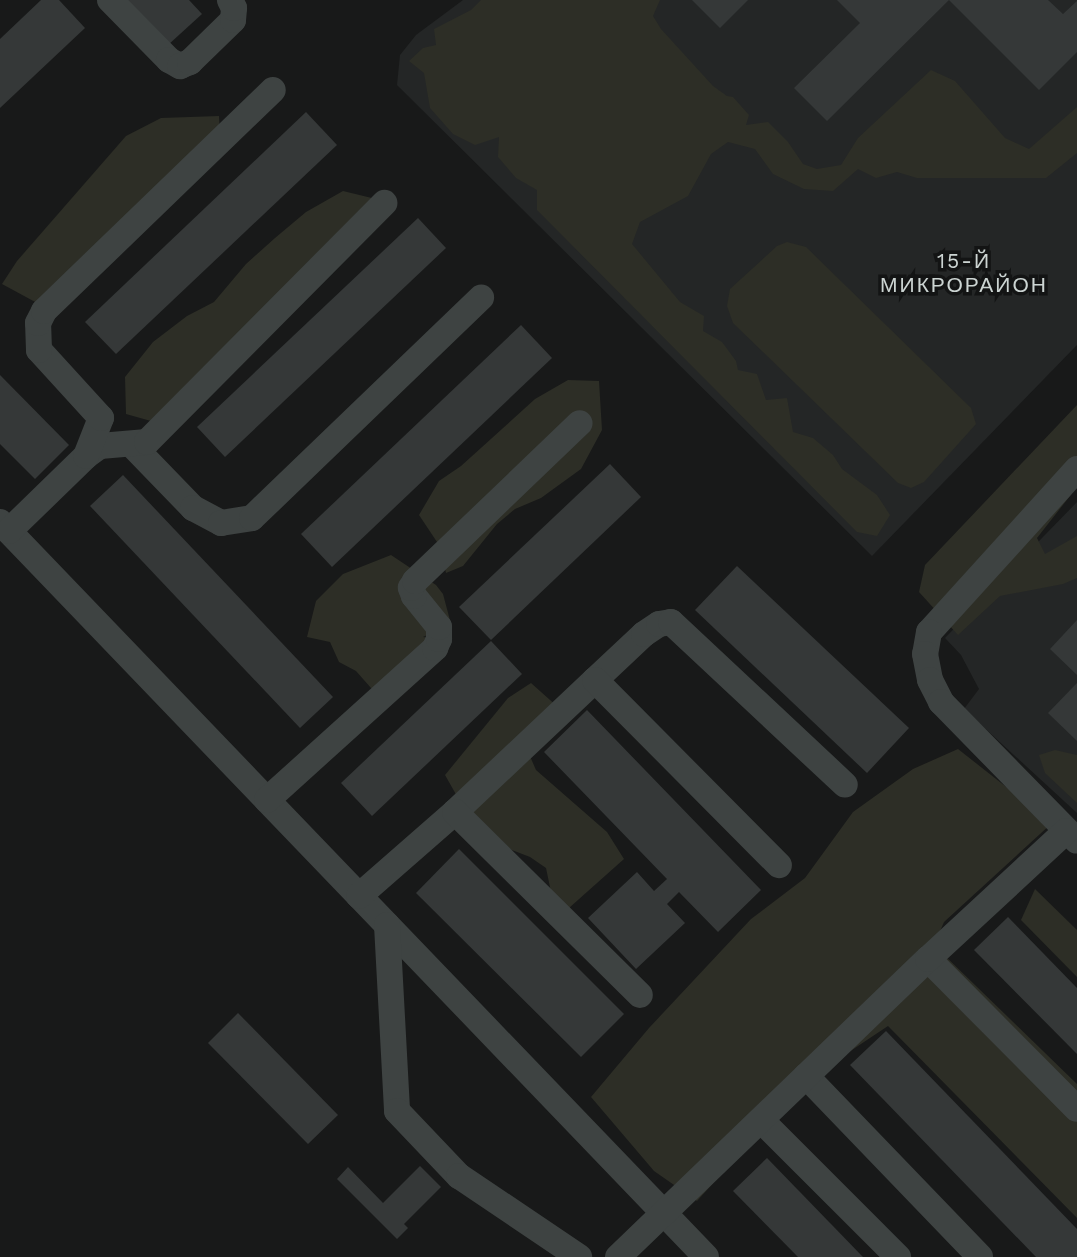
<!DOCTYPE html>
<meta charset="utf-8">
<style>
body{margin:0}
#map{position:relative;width:1077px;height:1257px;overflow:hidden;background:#181919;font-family:"Work Sans",sans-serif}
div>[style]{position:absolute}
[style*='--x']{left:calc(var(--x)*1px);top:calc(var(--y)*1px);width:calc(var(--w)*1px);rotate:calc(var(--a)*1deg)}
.built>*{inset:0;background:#242626}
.green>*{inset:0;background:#2d2e26}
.building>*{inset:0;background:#353838}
.minor>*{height:26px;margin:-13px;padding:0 13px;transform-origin:13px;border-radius:13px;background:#3e4342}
span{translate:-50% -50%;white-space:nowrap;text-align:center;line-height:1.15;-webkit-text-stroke:7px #131414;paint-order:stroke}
.neighbourhood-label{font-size:21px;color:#ccd4d2;letter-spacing:2px}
</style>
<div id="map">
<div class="built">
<i style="clip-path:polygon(463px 0,1077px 0,1077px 345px,872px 556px,397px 85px,400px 55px,416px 35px)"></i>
<i style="clip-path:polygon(1077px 502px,1077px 813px,964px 709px,979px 689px,961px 655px,945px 638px)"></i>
</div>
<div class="green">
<i style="clip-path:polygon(481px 0,660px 0,653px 16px,661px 29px,713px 86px,727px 96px,733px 97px,749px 115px,746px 125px,768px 122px,788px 142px,803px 164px,817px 169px,841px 165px,858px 138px,931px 70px,955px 81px,1005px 138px,1029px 149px,1077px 107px,1077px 153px,1046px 178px,917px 178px,897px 172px,876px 178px,858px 169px,833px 191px,804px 189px,773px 174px,755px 149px,728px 142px,711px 154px,688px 196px,640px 222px,632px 244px,680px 302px,704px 316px,703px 331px,722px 342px,736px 361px,738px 370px,757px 374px,766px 400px,787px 398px,793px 432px,813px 438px,833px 455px,842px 469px,877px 495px,890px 515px,877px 536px,857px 532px,537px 210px,537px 190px,516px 178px,498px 157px,499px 137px,475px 145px,453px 134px,430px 108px,424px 73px,409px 61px,423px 48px,436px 45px,434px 29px,471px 10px)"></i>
<i style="clip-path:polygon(219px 116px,221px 157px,37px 303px,2px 284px,17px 261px,126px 136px,161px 118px)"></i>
<i style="clip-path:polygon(343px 191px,380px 200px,158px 423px,126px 414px,125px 377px,153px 342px,187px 316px,214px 302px,246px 264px,275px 238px,306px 212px)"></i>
<i style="clip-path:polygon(787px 242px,806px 247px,971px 408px,976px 424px,924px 482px,911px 488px,898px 483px,733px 323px,727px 306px,730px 289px,777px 246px)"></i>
<i style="clip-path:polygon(568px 380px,599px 381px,602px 430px,581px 469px,541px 498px,515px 509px,497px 524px,463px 566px,446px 573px,439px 545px,419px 515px,439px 481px,461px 466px,535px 399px)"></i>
<i style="clip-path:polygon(1077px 405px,1077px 487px,1037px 538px,1045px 554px,1077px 536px,1077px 578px,1063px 584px,1000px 596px,958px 635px,919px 592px,925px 565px)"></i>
<i style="clip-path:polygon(391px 555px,436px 585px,443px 594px,451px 624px,423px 637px,439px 639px,397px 694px,371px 688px,356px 671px,339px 662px,330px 642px,307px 637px,316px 601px,343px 574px)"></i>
<i style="clip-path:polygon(531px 683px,559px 708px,529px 754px,536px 770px,607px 832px,624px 859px,569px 908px,551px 892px,546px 868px,530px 857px,507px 848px,462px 805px,445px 775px,508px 698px)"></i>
<i style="clip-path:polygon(958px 749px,1052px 823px,944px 922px,938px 936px,941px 952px,1077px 1084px,1077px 1218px,888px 1026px,840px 1058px,746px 1147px,697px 1201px,654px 1171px,591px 1097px,649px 1028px,751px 919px,805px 878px,853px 812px,913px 769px)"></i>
<i style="clip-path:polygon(1055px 750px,1077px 755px,1077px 803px,1045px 773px,1039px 755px)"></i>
<i style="clip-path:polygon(1035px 889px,1077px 930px,1077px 977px,1021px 920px)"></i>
</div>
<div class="building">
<i style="clip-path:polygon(41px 0,59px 0,85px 28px,0 108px,0 39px)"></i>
<i style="clip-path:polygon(125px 0,189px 0,202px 14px,168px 45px)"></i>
<i style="clip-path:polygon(692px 0,748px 0,720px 28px)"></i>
<i style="clip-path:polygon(837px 0,949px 0,827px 121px,794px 88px,860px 23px)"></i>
<i style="clip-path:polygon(949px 0,1048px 0,1063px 14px,1077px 1px,1077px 52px,1039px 90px)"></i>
<i style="clip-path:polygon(306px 112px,337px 145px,116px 354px,85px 322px)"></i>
<i style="clip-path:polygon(418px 218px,446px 248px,225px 457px,197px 427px)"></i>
<i style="clip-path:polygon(521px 325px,552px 358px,332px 567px,301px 534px)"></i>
<i style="clip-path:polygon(0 375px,69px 445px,35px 479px,0 444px)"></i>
<i style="clip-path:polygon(610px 464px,641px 497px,491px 640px,459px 607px)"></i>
<i style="clip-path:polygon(123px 475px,333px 697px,300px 728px,90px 506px)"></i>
<i style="clip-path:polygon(737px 566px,909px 728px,867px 773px,695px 610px)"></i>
<i style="clip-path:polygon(1077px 620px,1077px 675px,1050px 649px)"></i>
<i style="clip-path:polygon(491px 641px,522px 674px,372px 816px,341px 783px)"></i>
<i style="clip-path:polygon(1077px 683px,1077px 741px,1048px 713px)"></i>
<i style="clip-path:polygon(587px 710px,761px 890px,718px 932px,679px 892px,667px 904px,685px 923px,636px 969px,588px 918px,637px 872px,654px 891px,667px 879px,544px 752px)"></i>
<i style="clip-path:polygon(459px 849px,624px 1014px,581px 1057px,416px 893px)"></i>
<i style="clip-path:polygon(1008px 917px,1077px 988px,1077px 1054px,974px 950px)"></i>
<i style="clip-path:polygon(238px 1013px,338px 1115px,308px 1144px,208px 1043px)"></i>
<i style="clip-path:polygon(886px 1031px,1077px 1229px,1077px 1257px,1036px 1257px,850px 1065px)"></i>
<i style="clip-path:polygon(767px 1158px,863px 1257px,798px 1257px,733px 1191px)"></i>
<i style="clip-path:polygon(420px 1166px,441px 1187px,404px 1224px,408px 1228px,397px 1239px,337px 1179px,348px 1167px,383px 1203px)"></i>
</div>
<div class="minor">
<i style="--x:110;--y:0;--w:84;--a:45.5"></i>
<i style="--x:169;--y:60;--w:13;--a:29"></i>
<i style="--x:180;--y:66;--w:11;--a:-22"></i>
<i style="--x:190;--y:62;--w:60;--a:-44.3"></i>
<i style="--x:233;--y:20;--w:12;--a:-85"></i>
<i style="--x:234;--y:8;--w:9;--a:-117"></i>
<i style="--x:132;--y:445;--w:88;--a:45.9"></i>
<i style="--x:193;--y:508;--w:32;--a:28"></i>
<i style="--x:221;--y:523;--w:31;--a:-9"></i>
<i style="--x:252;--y:518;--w:318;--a:-43.9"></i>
<i style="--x:86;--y:456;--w:17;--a:-36"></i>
<i style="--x:100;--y:446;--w:47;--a:-4.9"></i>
<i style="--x:147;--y:442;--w:337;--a:-45.2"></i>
<i style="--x:1077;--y:469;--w:220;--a:132.2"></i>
<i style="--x:929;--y:632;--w:22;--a:100"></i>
<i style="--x:925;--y:654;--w:26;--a:79"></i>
<i style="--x:930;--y:680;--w:25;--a:63"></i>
<i style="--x:941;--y:702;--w:194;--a:45.6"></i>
<i style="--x:0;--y:522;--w:1019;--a:46.15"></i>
<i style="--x:9;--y:531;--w:107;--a:-44.2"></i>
<i style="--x:86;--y:456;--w:41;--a:-68.5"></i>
<i style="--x:101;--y:418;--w:92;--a:-132.4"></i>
<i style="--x:39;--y:350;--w:27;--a:-92"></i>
<i style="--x:38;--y:323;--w:13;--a:-63"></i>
<i style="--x:44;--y:311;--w:318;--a:-44"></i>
<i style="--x:595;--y:680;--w:67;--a:-43.2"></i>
<i style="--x:644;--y:634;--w:18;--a:-34"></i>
<i style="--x:659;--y:624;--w:12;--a:-9"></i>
<i style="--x:671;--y:622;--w:238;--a:43.1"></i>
<i style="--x:267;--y:800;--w:227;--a:-42.1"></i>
<i style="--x:435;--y:648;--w:10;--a:-66"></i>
<i style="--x:439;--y:639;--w:12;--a:-90"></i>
<i style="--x:439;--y:627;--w:40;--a:-129"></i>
<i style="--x:414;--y:596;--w:9;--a:-111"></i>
<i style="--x:411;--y:588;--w:8;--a:-60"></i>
<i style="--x:415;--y:581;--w:228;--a:-43.8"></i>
<i style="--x:455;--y:812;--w:192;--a:-43.3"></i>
<i style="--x:595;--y:680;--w:261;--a:45.2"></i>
<i style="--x:359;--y:896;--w:128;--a:-41.2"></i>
<i style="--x:455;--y:812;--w:260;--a:44.7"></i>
<i style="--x:387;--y:925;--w:186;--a:86.9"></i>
<i style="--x:397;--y:1111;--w:90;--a:46.4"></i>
<i style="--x:459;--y:1176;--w:145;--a:34"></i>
<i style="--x:928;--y:959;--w:211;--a:45.2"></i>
<i style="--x:806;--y:1076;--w:251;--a:46.1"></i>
<i style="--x:761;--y:1120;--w:194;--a:45"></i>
<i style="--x:618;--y:1257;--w:430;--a:-43.9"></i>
<i style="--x:928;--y:959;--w:188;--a:-42.8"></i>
</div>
<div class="neighbourhood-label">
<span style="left:964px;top:273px">15-Й<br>МИКРОРАЙОН</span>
</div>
</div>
